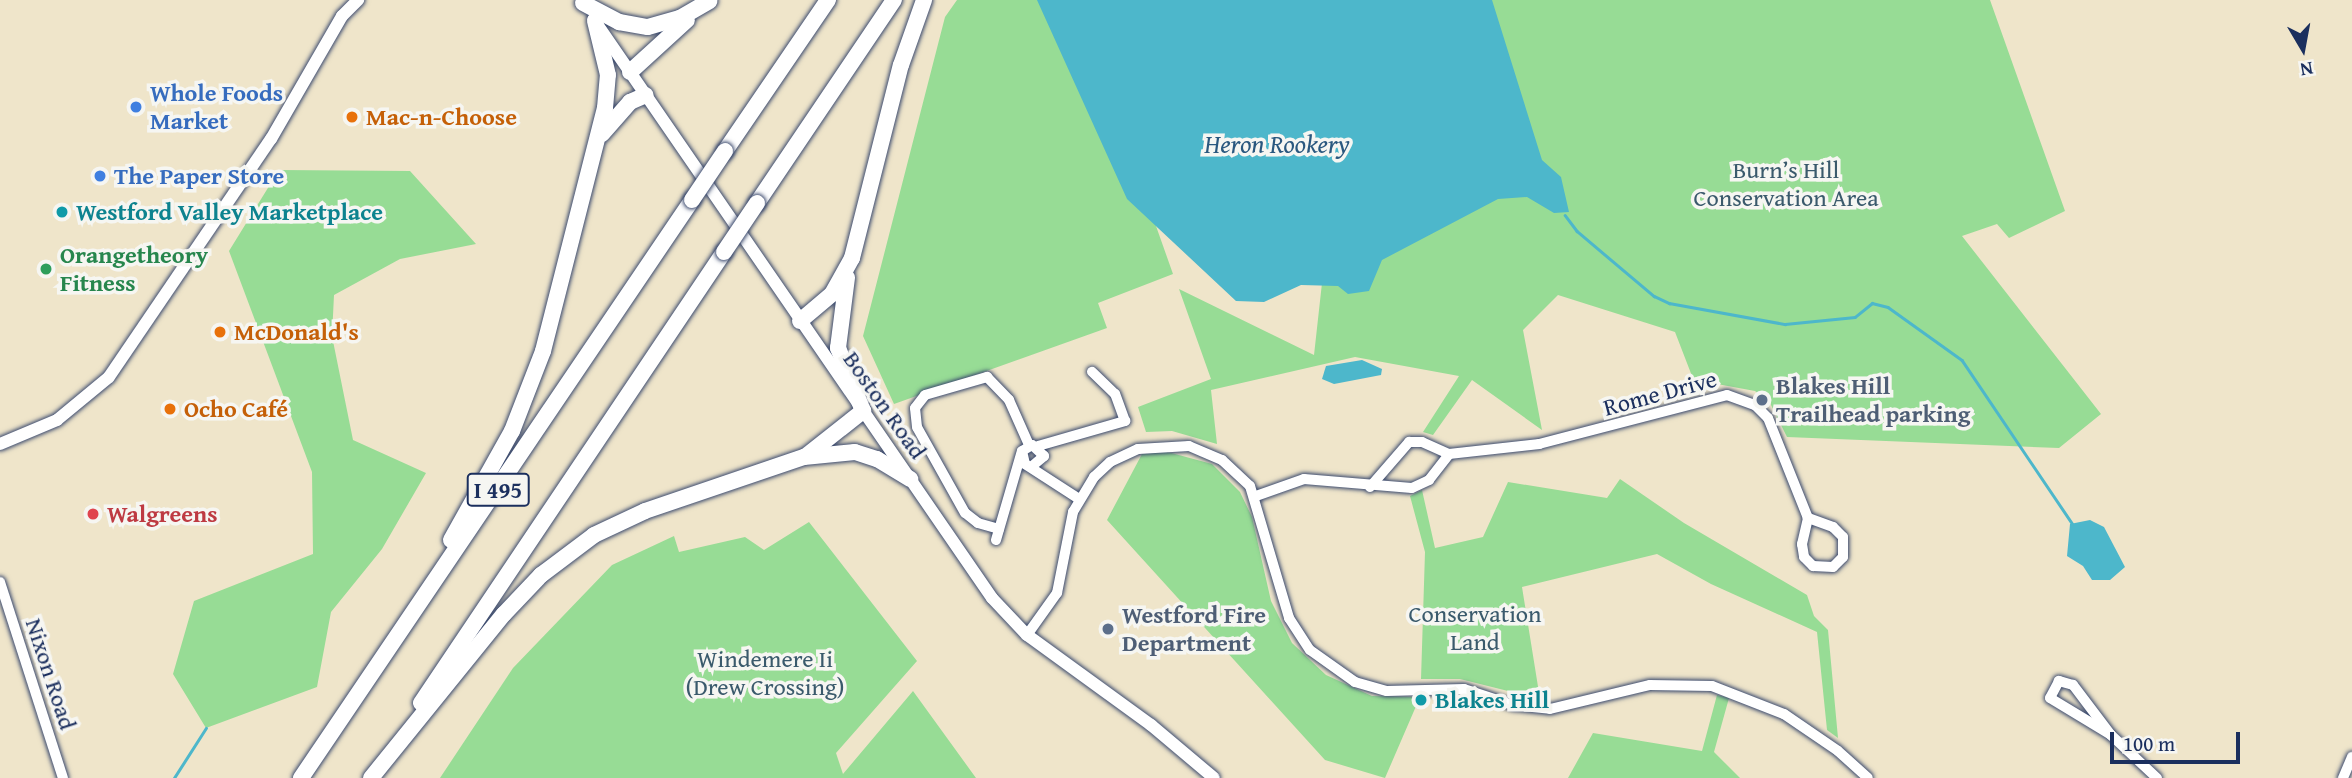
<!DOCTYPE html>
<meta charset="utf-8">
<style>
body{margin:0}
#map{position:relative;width:2352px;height:778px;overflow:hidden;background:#efe5ca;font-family:"Gentium Book Plus",serif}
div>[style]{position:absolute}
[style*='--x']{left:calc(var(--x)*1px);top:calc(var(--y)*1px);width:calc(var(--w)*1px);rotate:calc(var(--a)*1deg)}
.green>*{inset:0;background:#97dc95}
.water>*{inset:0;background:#4db7cb}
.stream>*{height:2.5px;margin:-1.25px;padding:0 1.25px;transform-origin:1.25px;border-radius:1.25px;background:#4db7cb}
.roads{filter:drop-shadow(0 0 2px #3b4a6e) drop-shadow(0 0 2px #3b4a6e)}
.minor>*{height:10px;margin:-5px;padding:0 5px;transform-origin:5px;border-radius:5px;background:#fff}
.major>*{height:12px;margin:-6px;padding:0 6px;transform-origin:6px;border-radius:6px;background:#fff}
.highway>*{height:16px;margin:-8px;padding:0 8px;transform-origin:8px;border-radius:8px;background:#fff}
.bridges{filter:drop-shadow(0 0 2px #3b4a6e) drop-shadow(0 0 2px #3b4a6e)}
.highway-bridge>*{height:16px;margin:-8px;padding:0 8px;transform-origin:8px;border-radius:8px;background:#fff}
.dots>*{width:19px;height:19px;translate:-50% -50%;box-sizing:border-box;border:4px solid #f6f6f2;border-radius:50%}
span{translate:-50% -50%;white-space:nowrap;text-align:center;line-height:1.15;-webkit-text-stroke:7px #f6f6f2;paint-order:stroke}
.shield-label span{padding:2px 5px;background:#f6f6f2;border:2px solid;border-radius:5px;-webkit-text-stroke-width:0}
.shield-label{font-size:23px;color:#1b2f5e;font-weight:700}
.shop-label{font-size:24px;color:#366cbe;font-weight:700}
.left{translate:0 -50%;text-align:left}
.food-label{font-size:24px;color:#c56008;font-weight:700}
.park-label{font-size:24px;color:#3a5a6c}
.culture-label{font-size:24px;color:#0d838f;font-weight:700}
.leisure-label{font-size:24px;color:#27864d;font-weight:700}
.service-label{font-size:24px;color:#4e5e75;font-weight:700}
.street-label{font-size:24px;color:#1b2f5e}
.health-label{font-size:24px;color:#be3a42;font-weight:700}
.water-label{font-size:26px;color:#2a587f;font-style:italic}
.north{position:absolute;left:2268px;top:14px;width:70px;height:70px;-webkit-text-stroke:5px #f6f6f2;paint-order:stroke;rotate:170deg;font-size:19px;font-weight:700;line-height:28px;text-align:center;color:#1b2f5e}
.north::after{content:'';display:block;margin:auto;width:24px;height:32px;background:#1b2f5e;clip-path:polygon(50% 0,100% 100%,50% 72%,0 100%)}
.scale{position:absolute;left:2110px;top:732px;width:130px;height:32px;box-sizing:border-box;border:4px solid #1b2f5e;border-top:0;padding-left:9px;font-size:21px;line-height:24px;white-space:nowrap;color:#1b2f5e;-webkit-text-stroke:5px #f6f6f2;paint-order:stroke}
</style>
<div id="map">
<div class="green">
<i style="clip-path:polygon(957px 0,1076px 0,1173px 274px,1098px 303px,1107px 328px,894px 404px,863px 336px,945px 17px)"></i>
<i style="clip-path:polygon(1375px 0,1990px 0,2065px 211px,2009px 238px,1997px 224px,1962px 236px,2101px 414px,2059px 448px,1787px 437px,1770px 403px,1755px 391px,1717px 384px,1697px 389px,1675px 332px,1558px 295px,1523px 330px,1542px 430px,1472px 380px,1433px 435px,1423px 432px,1459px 376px,1355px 357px,1211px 390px,1217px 444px,1172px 431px,1146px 432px,1138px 407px,1211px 379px,1179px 289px,1314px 355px,1342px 103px)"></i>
<i style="clip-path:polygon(279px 170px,410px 171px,476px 244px,400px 259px,334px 295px,332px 336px,353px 440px,426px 473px,382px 549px,331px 612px,317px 687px,206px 728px,173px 674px,194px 601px,313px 554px,312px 472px,229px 251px)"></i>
<i style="clip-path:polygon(1164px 451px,1212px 464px,1240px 492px,1252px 517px,1271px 601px,1292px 643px,1326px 675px,1372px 696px,1420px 697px,1385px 778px,1325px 760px,1107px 520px,1142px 454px)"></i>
<i style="clip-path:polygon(1620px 479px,1684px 523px,1807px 595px,1814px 616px,1828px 630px,1838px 738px,1827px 730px,1817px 632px,1711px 584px,1657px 554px,1522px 587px,1540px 699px,1460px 679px,1421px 679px,1425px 552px,1410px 496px,1422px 490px,1435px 548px,1483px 537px,1508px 482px,1607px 498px)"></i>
<i style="clip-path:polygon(809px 522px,917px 661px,836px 753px,843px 774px,913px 691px,976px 778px,440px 778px,513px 668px,612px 565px,674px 536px,679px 552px,745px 537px,764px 550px)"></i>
<i style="clip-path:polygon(1717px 695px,1729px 698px,1714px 752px,1740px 778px,1568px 778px,1593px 733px,1702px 751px)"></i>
</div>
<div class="water">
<i style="clip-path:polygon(1037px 0,1492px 0,1542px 160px,1561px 177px,1569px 212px,1554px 213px,1527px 197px,1498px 199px,1382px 260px,1369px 291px,1348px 294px,1338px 286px,1301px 285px,1264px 302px,1236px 301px,1127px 199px)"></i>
<i style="clip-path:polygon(1362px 360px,1382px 369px,1381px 375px,1334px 384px,1322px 379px,1326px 366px)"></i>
<i style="clip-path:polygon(2090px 520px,2104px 527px,2125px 567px,2110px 580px,2092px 580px,2083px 566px,2067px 556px,2070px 524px)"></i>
</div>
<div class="stream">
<i style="--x:1565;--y:215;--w:20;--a:53"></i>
<i style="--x:1577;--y:231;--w:101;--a:40.2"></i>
<i style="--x:1654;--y:296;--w:17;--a:25"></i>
<i style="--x:1669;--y:303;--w:118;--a:10.3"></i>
<i style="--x:1785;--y:324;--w:70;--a:-5.7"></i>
<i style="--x:1855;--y:317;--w:22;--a:-39"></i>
<i style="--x:1872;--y:303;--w:16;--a:14"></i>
<i style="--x:1888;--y:307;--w:91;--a:35.6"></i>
<i style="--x:1962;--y:360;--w:197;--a:56"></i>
<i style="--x:174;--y:778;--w:59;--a:-57.4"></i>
</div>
<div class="roads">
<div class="minor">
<i style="--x:1038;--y:446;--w:91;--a:-16"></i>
<i style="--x:1125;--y:421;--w:29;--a:-110"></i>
<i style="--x:1115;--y:394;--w:32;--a:-136"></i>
<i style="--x:1031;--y:467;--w:17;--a:-40"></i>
<i style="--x:1044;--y:456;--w:16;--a:-137"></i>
<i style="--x:1032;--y:445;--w:12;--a:149"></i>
<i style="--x:1022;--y:451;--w:13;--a:77"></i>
<i style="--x:1025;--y:464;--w:64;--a:32.9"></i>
<i style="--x:1370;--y:487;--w:60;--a:-49.1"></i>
<i style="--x:1409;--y:442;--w:13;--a:0"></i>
<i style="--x:1422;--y:442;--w:30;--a:24"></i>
<i style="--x:1449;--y:454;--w:91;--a:-6.3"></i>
<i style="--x:1539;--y:444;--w:194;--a:-14.6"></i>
<i style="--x:1727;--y:395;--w:30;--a:20"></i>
<i style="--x:1755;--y:405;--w:18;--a:45"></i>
<i style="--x:1768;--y:418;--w:108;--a:68.2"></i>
<i style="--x:1808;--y:518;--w:27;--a:103"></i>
<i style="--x:1802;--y:544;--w:13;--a:81"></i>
<i style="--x:1804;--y:557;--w:13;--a:45"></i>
<i style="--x:1813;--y:566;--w:20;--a:3"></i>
<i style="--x:1833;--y:567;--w:14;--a:-45"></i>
<i style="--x:1843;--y:557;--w:20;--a:-90"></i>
<i style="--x:1843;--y:537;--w:14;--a:-135"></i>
<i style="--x:1833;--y:527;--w:27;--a:-160"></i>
<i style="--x:1256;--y:496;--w:51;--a:-19.5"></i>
<i style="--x:1304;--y:479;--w:108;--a:4.8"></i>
<i style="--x:1412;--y:488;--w:19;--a:-25"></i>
<i style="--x:1429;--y:480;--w:33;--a:-52"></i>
<i style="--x:999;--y:529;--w:22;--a:-164"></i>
<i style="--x:978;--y:523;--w:16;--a:-142"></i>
<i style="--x:965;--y:513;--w:98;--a:-119.2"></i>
<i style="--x:917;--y:427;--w:19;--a:-96"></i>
<i style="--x:915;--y:408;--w:16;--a:-52"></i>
<i style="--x:925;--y:395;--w:65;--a:-16.2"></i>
<i style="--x:987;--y:377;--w:32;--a:46"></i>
<i style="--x:1009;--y:400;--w:49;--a:66"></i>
<i style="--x:996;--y:540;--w:90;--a:-73.8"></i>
<i style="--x:0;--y:582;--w:206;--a:72.2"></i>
<i style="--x:1027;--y:635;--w:52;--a:-54.5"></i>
<i style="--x:1057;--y:593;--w:83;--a:-78.8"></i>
<i style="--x:1073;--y:512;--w:41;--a:-59"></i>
<i style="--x:1094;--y:477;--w:22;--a:-43"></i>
<i style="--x:1110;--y:462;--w:31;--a:-25"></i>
<i style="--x:1138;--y:449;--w:51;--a:-3.4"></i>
<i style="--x:1189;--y:446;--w:36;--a:23"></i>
<i style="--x:1222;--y:460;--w:38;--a:43"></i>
<i style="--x:1250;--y:486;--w:138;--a:73.5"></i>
<i style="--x:1289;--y:618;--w:38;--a:57"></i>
<i style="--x:1310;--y:650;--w:55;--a:35.4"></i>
<i style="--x:1355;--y:682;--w:33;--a:16"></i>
<i style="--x:1387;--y:691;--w:77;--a:-1.5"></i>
<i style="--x:1464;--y:689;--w:52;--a:18.1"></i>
<i style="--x:1513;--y:705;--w:37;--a:6"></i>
<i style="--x:1550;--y:709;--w:103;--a:-13.5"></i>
<i style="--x:1650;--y:685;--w:62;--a:0.9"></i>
<i style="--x:1712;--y:686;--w:77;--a:21.3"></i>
<i style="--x:1784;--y:714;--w:65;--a:34.4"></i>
<i style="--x:1838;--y:751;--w:40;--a:42"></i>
<i style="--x:2111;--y:735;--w:63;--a:-127.2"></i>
<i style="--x:2073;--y:685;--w:15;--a:-164"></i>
<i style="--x:2059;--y:681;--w:19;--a:118"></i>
<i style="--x:2050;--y:698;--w:71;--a:31.2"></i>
<i style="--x:2111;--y:735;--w:63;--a:43.1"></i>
<i style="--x:2343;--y:778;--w:23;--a:-67"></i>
</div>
<div class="major">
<i style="--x:599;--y:27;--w:693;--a:55.46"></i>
<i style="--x:992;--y:598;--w:51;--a:46.6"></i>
<i style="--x:1027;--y:635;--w:153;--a:36"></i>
<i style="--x:1151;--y:725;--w:82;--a:40.1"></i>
<i style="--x:0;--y:444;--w:62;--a:-22.8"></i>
<i style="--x:57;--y:420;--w:67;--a:-39.6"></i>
<i style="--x:109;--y:377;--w:288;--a:-55.8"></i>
<i style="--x:271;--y:139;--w:142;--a:-60"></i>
<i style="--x:342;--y:16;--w:23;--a:-45"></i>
</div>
<div class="highway">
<i style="--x:583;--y:3;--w:41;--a:27.8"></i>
<i style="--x:619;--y:22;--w:29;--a:10"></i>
<i style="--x:648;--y:27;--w:33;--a:-16"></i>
<i style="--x:680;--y:18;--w:34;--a:-30"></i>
<i style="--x:630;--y:72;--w:77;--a:-42.4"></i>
<i style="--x:602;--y:134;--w:43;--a:-48.8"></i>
<i style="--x:630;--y:102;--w:17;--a:-24"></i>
<i style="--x:725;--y:151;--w:183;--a:-55.7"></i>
<i style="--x:757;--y:203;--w:245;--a:-56"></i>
<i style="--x:800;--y:321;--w:42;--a:-40.2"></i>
<i style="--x:832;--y:294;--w:41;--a:-60.9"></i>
<i style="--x:852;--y:258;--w:199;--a:-75.8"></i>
<i style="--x:901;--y:65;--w:69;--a:-70.5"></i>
<i style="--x:806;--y:456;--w:73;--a:-38.3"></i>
<i style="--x:863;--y:411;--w:68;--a:-111.6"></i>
<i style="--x:838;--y:348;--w:71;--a:-82.7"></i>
<i style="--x:451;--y:540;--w:125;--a:-60.8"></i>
<i style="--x:512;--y:431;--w:86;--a:-68.8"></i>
<i style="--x:543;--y:351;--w:251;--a:-75.7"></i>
<i style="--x:605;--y:108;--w:33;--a:-85"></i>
<i style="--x:608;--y:75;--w:56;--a:-103.5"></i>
<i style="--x:421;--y:703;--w:543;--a:-56.11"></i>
<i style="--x:301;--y:778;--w:698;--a:-55.92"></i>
<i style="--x:371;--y:778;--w:211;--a:-51"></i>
<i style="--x:504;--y:614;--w:54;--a:-46.5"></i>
<i style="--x:541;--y:575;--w:66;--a:-37"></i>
<i style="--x:594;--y:535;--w:56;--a:-25.2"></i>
<i style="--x:645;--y:511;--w:168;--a:-18.8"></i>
<i style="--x:804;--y:457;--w:51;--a:-5.6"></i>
<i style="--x:855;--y:452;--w:23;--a:18"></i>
<i style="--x:877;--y:459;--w:39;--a:31"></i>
</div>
</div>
<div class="bridges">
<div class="highway-bridge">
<i style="--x:692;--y:200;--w:59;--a:-56"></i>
<i style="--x:724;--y:252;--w:59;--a:-56"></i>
</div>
</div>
<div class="dots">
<i style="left:136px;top:107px;background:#3f7fe0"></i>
<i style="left:352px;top:117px;background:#e8710a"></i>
<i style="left:100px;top:176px;background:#3f7fe0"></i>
<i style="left:62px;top:212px;background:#0f9aa8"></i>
<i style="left:46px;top:269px;background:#2e9e5b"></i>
<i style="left:220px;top:332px;background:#e8710a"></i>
<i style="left:1762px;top:400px;background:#5c6f8a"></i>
<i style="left:170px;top:409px;background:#e8710a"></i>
<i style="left:93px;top:514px;background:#e0444e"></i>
<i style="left:1108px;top:629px;background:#5c6f8a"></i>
<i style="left:1421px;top:700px;background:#0f9aa8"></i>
</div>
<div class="shield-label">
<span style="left:498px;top:490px">I 495</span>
</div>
<div class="shop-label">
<span class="left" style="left:150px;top:107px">Whole Foods<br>Market</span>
<span class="left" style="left:114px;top:176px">The Paper Store</span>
</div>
<div class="food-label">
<span class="left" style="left:366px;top:117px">Mac-n-Choose</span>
<span class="left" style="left:234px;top:332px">McDonald's</span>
<span class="left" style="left:184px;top:409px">Ocho Café</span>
</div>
<div class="park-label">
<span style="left:1786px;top:184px">Burn’s Hill<br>Conservation Area</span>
<span style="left:1475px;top:628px">Conservation<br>Land</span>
<span style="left:765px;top:673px">Windemere Ii<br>(Drew Crossing)</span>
</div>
<div class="culture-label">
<span class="left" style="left:76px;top:212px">Westford Valley Marketplace</span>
<span class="left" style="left:1435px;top:700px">Blakes Hill</span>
</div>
<div class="leisure-label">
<span class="left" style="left:60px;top:269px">Orangetheory<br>Fitness</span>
</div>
<div class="service-label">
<span class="left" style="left:1776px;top:400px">Blakes Hill<br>Trailhead parking</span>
<span class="left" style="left:1122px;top:629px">Westford Fire<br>Department</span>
</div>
<div class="street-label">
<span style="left:1660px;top:393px;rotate:-15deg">Rome Drive</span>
<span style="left:885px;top:405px;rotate:55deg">Boston Road</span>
<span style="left:51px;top:674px;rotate:72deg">Nixon Road</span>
</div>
<div class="health-label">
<span class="left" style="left:107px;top:514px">Walgreens</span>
</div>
<div class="water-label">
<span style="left:1277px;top:144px">Heron Rookery</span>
</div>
<div class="north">N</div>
<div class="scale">100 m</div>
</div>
